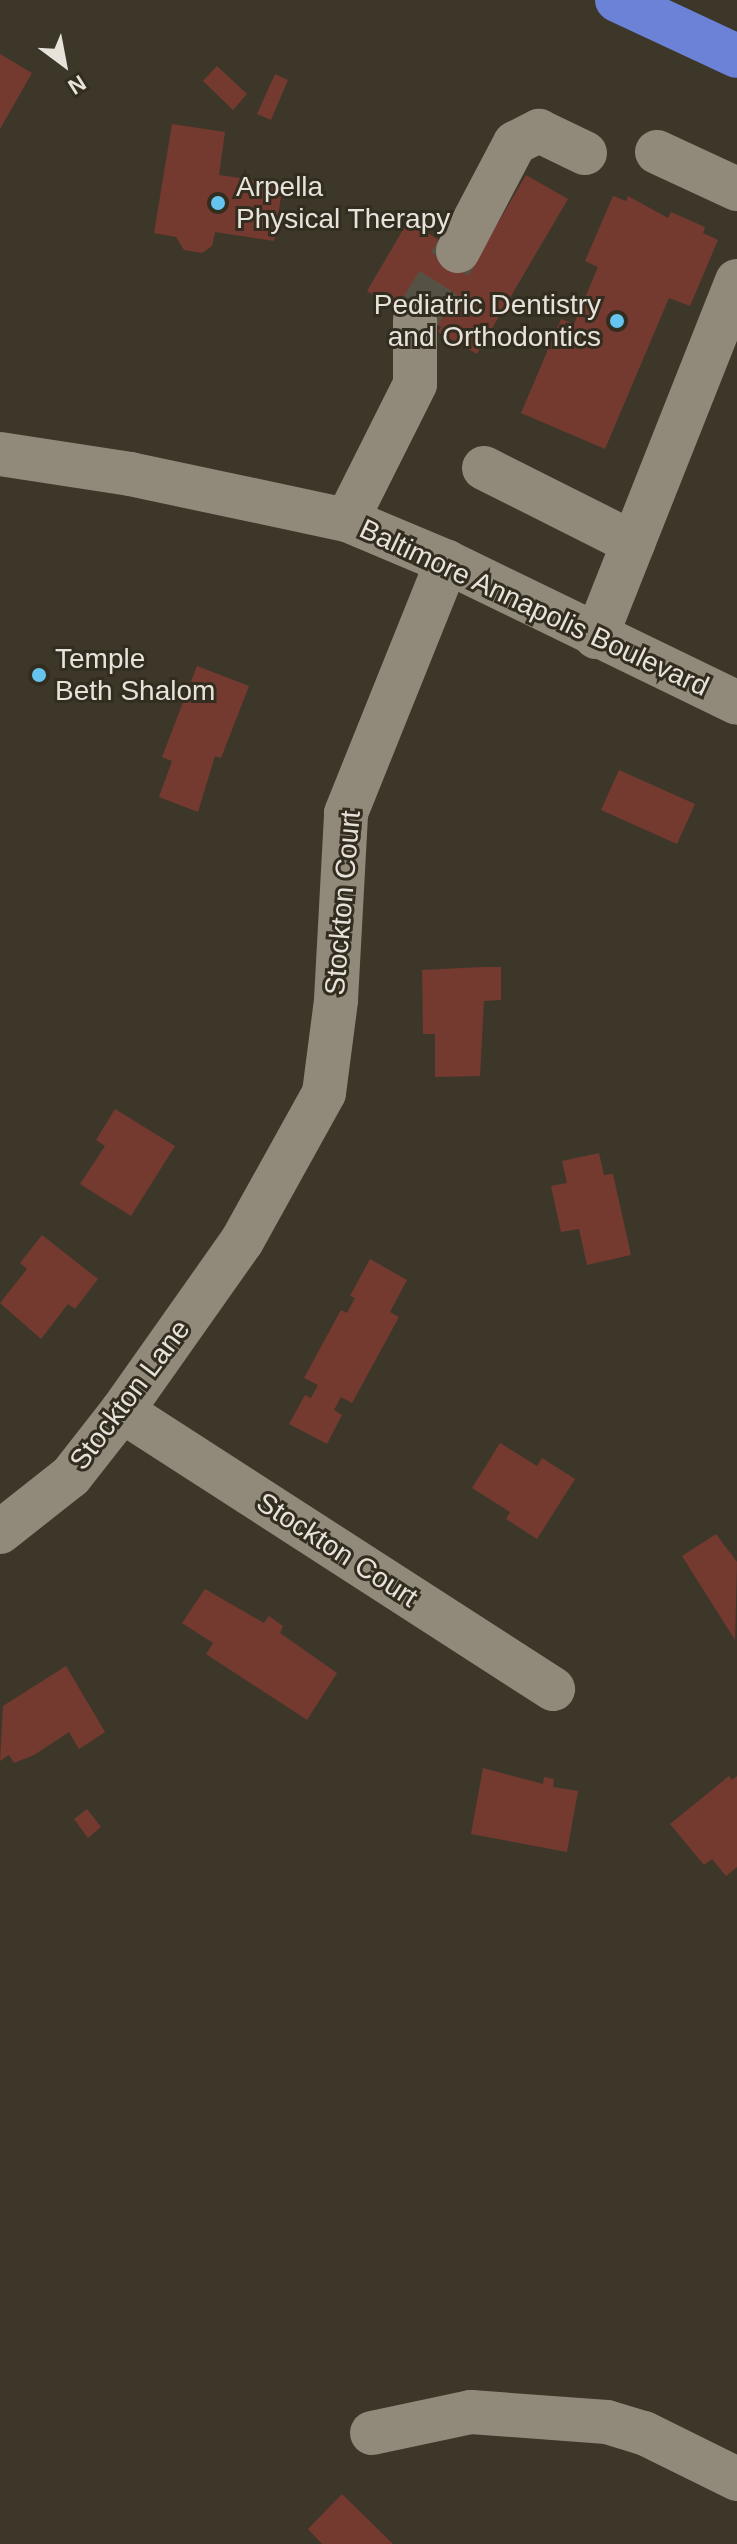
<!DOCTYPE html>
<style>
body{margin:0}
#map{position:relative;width:737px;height:2544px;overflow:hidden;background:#3d372a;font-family:Helvetica,sans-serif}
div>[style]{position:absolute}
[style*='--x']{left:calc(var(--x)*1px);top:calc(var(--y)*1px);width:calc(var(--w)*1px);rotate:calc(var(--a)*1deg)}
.building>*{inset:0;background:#743a30}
.minor-tunnel>*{height:44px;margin-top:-22px;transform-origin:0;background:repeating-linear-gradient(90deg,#565145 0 44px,transparent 0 66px)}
.minor>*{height:44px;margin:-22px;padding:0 22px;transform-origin:22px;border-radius:22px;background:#918a7b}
.highway>*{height:44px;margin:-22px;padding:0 22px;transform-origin:22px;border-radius:22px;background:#6b82d6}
.dots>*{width:22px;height:22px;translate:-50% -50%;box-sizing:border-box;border:4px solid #332d20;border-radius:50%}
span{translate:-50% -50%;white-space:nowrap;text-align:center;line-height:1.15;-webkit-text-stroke:6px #332d20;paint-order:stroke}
.poi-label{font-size:28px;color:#e7e3db}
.left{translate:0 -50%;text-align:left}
.right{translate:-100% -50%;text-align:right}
.street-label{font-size:28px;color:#e7e3db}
.north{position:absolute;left:24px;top:24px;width:80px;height:80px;-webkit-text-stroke:6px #332d20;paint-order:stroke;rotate:148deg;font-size:22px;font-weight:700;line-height:32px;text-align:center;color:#e7e3db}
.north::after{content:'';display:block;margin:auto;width:28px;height:36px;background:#e7e3db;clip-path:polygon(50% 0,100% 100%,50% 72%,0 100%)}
</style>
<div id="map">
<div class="building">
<i style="clip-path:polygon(0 54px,32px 73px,0 129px)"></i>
<i style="clip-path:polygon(217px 66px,247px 94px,233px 110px,203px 81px)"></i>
<i style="clip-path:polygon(275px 74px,288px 80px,271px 120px,257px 114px)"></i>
<i style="clip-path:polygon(172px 124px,225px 132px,219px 175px,283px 184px,274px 241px,215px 232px,212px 246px,202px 253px,184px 250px,176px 237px,154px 233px)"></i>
<i style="clip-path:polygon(526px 175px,568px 199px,477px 354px,438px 332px,441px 327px,433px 322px,430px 328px,367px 291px,408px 221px,475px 262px)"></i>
<i style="clip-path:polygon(613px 196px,626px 201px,628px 196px,668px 218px,671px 212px,705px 227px,703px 233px,718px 240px,690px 306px,669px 298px,605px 449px,521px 413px,561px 319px,574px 324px,598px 267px,585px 261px)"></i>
<i style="clip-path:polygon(197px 666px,249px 686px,221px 758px,215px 756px,198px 812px,159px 797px,172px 761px,162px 757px)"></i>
<i style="clip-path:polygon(619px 770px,695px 804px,677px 844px,601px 810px)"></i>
<i style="clip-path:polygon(483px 967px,501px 967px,501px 1000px,484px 1001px,480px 1076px,435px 1077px,435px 1034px,423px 1034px,422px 970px)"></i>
<i style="clip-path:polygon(115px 1109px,175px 1146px,131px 1216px,80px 1184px,105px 1146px,96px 1140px)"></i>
<i style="clip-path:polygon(599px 1153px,604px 1175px,613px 1174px,631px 1255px,587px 1265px,579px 1229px,561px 1232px,551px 1186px,567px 1183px,562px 1161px)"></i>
<i style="clip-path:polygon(42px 1235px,98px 1279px,75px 1309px,68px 1304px,41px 1339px,0 1303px,27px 1269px,20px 1263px)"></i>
<i style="clip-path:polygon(370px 1259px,407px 1280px,390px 1312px,399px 1317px,352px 1403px,341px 1397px,334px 1410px,342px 1415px,327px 1444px,289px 1424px,305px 1395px,311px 1398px,318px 1385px,304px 1378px,341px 1310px,347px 1313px,355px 1298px,350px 1296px)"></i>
<i style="clip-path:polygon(500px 1443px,537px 1466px,542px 1458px,575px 1479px,537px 1539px,506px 1519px,510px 1512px,472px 1488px)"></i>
<i style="clip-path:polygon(716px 1534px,737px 1562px,735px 1640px,682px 1556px)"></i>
<i style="clip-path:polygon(205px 1589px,264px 1623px,269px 1616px,283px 1626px,280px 1633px,337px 1673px,307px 1720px,206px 1654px,213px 1643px,182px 1623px)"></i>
<i style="clip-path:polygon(66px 1666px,105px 1732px,79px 1749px,69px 1732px,34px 1755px,14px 1763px,9px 1755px,0 1761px,3px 1706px)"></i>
<i style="clip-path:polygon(483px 1768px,543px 1784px,544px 1777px,554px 1779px,553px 1787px,578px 1791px,567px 1852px,471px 1834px)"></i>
<i style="clip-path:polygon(729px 1776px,732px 1780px,737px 1776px,737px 1867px,726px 1876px,712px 1859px,704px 1865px,670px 1824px)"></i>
<i style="clip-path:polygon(87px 1809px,101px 1827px,88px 1838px,74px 1819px)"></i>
<i style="clip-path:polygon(342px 2494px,393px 2544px,322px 2544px,308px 2529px)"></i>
</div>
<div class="minor-tunnel">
<i style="--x:415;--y:320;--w:81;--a:-58.1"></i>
</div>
<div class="minor">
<i style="--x:657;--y:152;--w:88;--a:24.8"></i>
<i style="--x:458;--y:251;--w:122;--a:-62.2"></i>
<i style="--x:515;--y:143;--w:27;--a:-27"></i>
<i style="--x:539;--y:131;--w:51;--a:25.6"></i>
<i style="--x:0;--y:454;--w:132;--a:8.7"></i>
<i style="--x:130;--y:474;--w:222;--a:12"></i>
<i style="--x:347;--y:520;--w:108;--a:22.8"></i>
<i style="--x:447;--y:562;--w:322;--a:25.9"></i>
<i style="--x:484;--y:468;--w:167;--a:26.7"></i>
<i style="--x:347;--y:520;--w:152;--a:-63.4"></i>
<i style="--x:415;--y:384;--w:64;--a:-90"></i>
<i style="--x:596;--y:637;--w:383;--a:-68.4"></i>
<i style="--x:122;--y:1411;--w:513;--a:32.82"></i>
<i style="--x:0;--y:1532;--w:90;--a:-38.3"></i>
<i style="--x:71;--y:1476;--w:83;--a:-51.9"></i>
<i style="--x:122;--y:1411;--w:208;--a:-54.8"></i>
<i style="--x:242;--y:1241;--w:169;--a:-61"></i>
<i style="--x:324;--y:1093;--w:94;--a:-82.6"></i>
<i style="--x:336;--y:1000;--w:187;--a:-86.9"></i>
<i style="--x:346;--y:813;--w:271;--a:-68.1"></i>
<i style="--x:372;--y:2433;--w:101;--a:-12"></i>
<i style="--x:471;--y:2412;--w:136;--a:4.2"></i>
<i style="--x:607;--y:2422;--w:39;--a:17"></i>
<i style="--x:644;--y:2433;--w:104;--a:26.3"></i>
</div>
<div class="highway">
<i style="--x:617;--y:0;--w:132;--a:25"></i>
</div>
<div class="dots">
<i style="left:218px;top:203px;background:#65c5ef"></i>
<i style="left:617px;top:321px;background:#65c5ef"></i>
<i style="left:39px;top:675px;background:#65c5ef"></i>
</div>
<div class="poi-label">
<span class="left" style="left:236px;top:203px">Arpella<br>Physical Therapy</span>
<span class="right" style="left:601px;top:321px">Pediatric Dentistry<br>and Orthodontics</span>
<span class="left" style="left:55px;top:675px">Temple<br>Beth Shalom</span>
</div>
<div class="street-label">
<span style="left:534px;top:608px;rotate:25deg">Baltimore Annapolis Boulevard</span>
<span style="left:343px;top:903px;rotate:-85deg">Stockton Court</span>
<span style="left:130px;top:1395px;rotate:-53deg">Stockton Lane</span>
<span style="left:337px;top:1550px;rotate:33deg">Stockton Court</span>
</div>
<div class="north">N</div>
</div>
